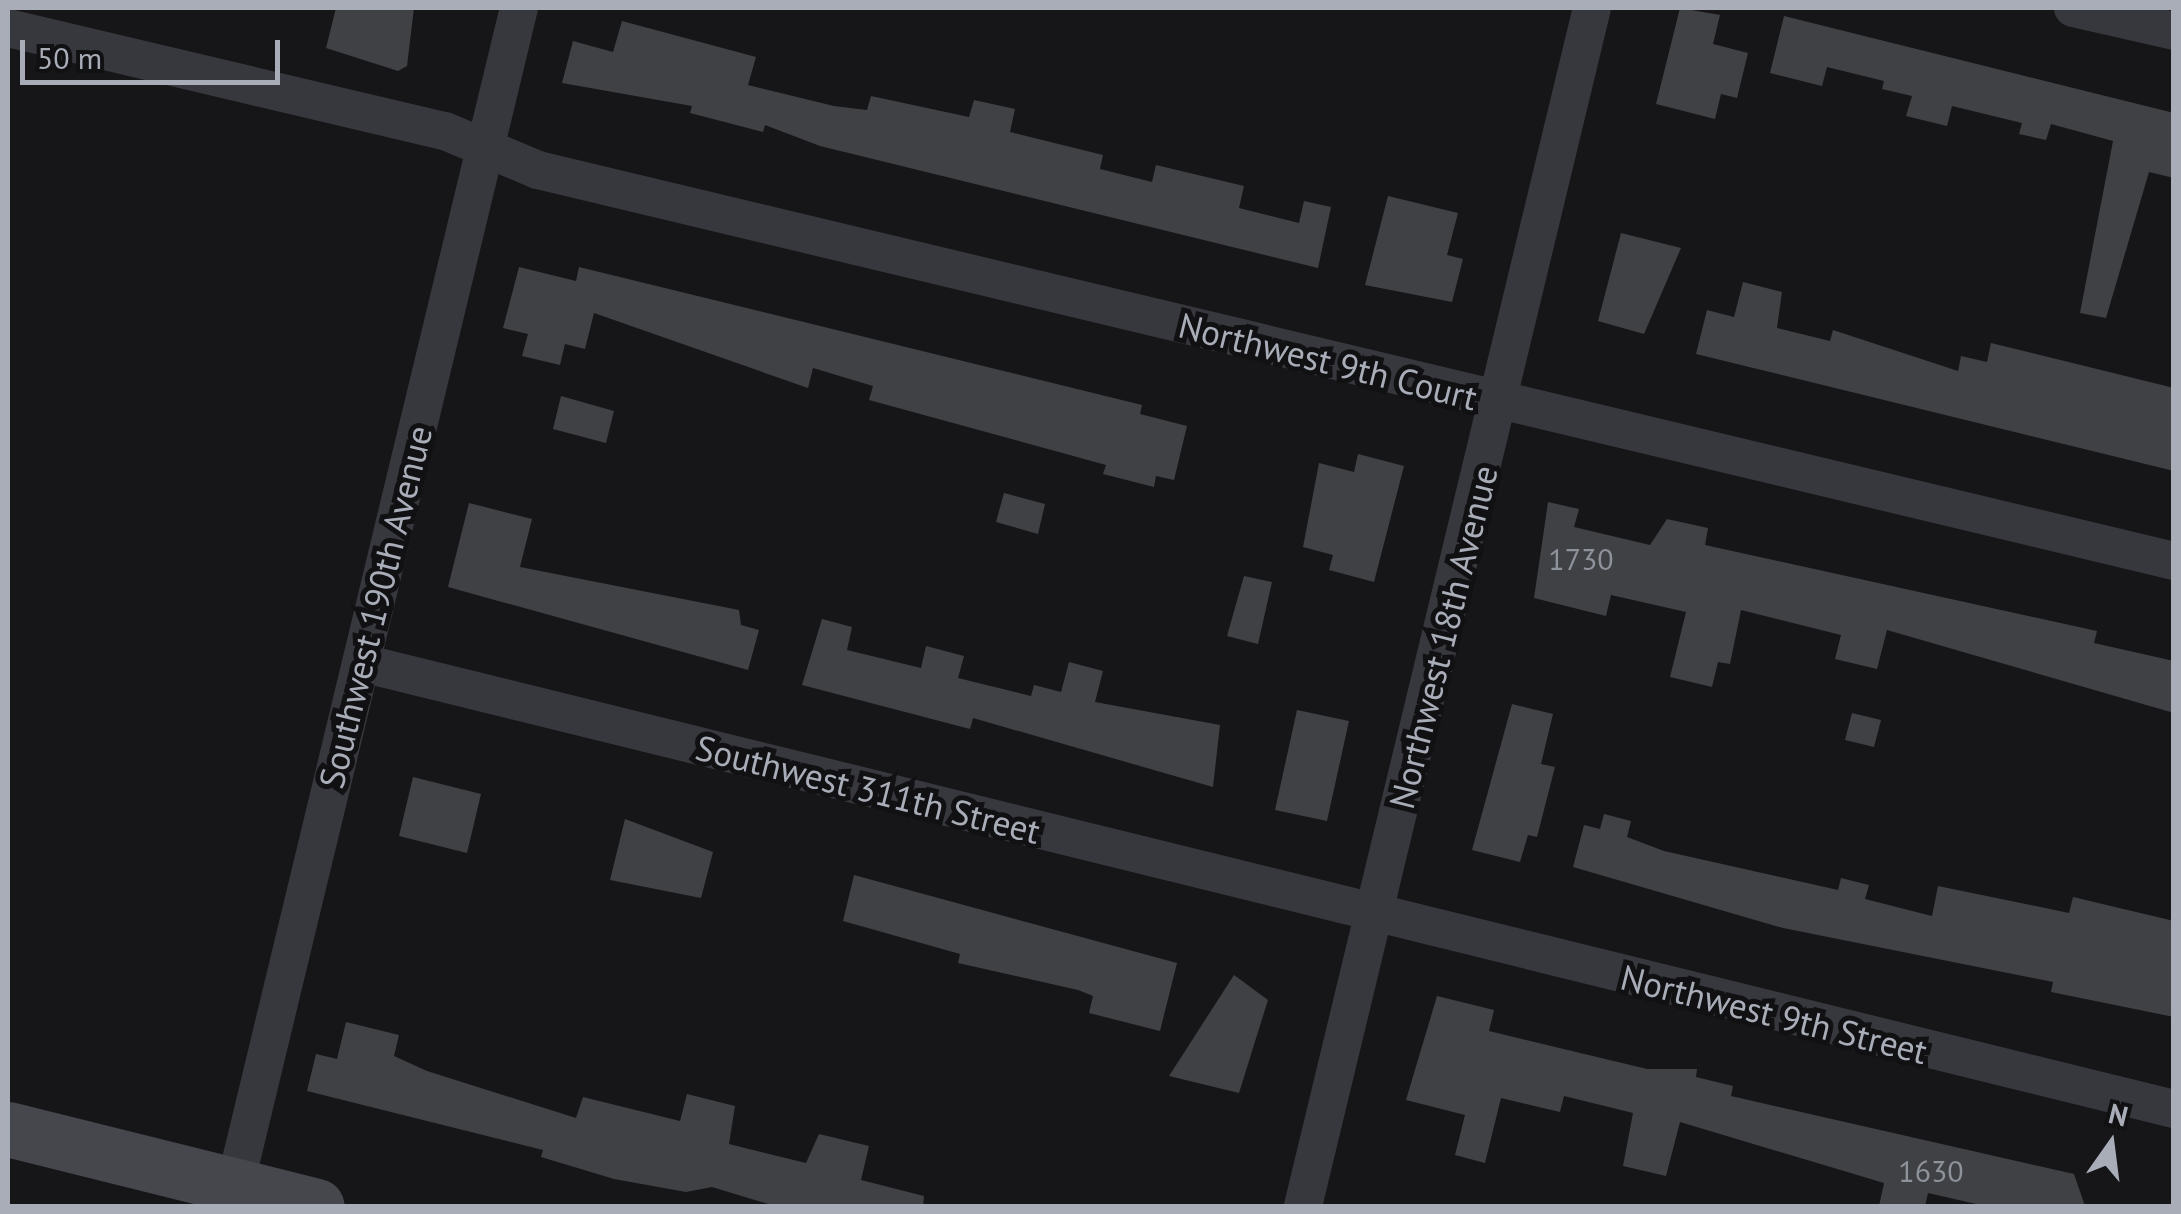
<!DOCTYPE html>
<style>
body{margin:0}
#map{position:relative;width:2181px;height:1214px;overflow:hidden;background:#161618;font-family:"PT Sans",sans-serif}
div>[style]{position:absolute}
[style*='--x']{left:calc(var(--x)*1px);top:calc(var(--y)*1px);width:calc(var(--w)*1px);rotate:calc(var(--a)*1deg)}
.building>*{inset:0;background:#404145}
.street>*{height:38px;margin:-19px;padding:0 19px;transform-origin:19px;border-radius:19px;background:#37383d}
.secondary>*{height:55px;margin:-27.5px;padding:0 27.5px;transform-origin:27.5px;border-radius:27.5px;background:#45474d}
span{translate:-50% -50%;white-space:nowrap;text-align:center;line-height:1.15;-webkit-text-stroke:10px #111113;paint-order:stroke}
.number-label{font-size:30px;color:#8e929b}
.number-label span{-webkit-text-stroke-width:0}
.street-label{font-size:35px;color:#a8adb8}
.frame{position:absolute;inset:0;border:10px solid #a8adb8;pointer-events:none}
.north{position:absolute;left:2061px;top:1094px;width:100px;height:100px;-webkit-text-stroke:8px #111113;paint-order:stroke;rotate:14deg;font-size:28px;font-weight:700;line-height:40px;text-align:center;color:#a8adb8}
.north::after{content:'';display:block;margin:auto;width:35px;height:45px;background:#a8adb8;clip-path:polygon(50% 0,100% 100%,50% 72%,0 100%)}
.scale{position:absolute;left:20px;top:40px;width:260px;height:45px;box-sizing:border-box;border:5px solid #a8adb8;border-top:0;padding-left:12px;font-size:30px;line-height:35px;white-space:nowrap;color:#a8adb8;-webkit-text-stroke:8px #111113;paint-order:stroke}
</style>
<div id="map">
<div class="building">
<i style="clip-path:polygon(336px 8px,414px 8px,407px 66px,398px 71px,326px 48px)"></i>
<i style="clip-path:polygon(1680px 8px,1720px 15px,1713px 44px,1748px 53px,1737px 98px,1721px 94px,1715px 119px,1656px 104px)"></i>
<i style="clip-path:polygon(1784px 16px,2174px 113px,2174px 178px,2149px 172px,2106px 318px,2080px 313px,2113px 141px,2051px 124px,2046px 140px,2019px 134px,2022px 123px,1952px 106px,1947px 126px,1906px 116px,1912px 96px,1882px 89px,1884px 81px,1827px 67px,1822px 86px,1770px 73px)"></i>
<i style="clip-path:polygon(622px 21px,756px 57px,748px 85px,834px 106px,867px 110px,871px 96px,969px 117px,974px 100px,1015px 109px,1010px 132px,1103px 155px,1100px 169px,1152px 182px,1156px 165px,1244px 186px,1239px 208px,1299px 223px,1304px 201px,1331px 207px,1318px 268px,820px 146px,765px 125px,763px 132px,690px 113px,692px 106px,562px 83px,573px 41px,613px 52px)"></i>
<i style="clip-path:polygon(1388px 196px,1458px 213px,1447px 255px,1463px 259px,1452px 302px,1365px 285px)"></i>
<i style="clip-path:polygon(1621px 233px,1681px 248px,1644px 334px,1598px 321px)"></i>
<i style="clip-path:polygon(519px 267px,576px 281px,579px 267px,1142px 405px,1140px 414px,1187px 426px,1174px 480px,1156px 476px,1154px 487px,1103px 474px,1106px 465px,869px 400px,873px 386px,813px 368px,808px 388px,594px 313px,585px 349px,565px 344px,560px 365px,522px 356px,528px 334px,503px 328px)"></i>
<i style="clip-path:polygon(1743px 282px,1782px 292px,1777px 328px,1830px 341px,1833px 330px,1958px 371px,1961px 356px,1987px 362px,1991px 343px,2174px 388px,2174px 471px,1696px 354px,1707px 310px,1734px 317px)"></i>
<i style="clip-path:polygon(561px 396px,614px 411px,606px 443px,553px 429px)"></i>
<i style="clip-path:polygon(1358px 454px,1404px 466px,1374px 582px,1329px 570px,1333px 555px,1303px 547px,1319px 463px,1354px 472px)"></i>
<i style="clip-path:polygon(1004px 493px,1045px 504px,1038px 534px,996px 522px)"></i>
<i style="clip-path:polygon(1548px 502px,1579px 509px,1574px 527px,1650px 545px,1667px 519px,1708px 528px,1705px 545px,2097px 631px,2094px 643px,2174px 661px,2174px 713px,1887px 630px,1877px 669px,1835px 659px,1841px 635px,1741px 610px,1730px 664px,1718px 662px,1712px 687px,1670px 677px,1686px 612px,1611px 595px,1606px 616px,1534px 598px)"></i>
<i style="clip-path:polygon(469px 503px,532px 519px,520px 567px,739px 610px,741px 625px,759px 630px,748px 670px,448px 587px)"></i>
<i style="clip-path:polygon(1244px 576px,1272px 582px,1258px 644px,1227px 636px)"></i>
<i style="clip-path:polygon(822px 619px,852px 627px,847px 650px,921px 668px,926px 646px,964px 656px,958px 678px,1031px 696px,1034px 685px,1061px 692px,1069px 662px,1103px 671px,1095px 702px,1220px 725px,1213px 787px,973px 718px,970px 729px,802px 685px)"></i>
<i style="clip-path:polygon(1512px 704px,1553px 714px,1541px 764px,1555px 767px,1537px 837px,1528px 835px,1520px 862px,1472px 850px)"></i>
<i style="clip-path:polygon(1297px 710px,1349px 721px,1327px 821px,1275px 810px)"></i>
<i style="clip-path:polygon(1852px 713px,1881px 720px,1874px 747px,1845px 740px)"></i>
<i style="clip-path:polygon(413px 777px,481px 794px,467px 853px,399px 836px)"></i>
<i style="clip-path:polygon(1604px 814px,1631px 821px,1627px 837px,1664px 851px,1838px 890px,1841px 878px,1869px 885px,1865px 899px,1932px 916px,1938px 886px,2069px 913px,2073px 897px,2174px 921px,2174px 1017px,2051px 992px,2053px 982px,1783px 928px,1573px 867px,1584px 825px,1600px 829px)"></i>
<i style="clip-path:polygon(625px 819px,713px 852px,701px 898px,610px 880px)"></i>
<i style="clip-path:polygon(854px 875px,1177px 963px,1160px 1031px,1089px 1013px,1093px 996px,1078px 990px,958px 963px,960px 954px,843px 921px)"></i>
<i style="clip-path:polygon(1234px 975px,1268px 1000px,1239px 1093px,1169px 1076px)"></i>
<i style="clip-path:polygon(1437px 996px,1494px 1010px,1489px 1031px,1647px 1069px,1697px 1069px,1696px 1077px,1733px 1086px,1731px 1096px,2074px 1174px,2085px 1206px,1985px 1206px,1928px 1193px,1925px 1206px,1879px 1206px,1884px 1183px,1680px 1122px,1666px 1176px,1623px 1166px,1633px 1113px,1564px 1096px,1560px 1112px,1501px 1098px,1485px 1163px,1455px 1155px,1465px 1115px,1406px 1100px)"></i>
<i style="clip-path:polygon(346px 1022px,399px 1035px,394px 1056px,427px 1071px,576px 1118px,583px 1097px,680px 1121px,687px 1094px,735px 1106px,729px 1144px,806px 1163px,819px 1134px,869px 1146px,861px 1180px,924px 1196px,923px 1206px,775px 1206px,712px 1187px,686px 1192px,614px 1179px,541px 1157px,543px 1150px,307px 1091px,316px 1054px,337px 1059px)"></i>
</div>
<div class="street">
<i style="--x:2073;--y:8;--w:104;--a:12.8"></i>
<i style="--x:8;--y:28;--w:449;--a:13.3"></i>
<i style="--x:445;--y:131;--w:101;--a:22.8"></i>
<i style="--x:538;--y:170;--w:1682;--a:13.44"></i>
<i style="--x:362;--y:663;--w:1866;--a:13.83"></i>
<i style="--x:230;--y:1206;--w:1232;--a:-76.44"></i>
<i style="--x:1303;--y:1206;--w:1232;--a:-76.44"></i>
</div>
<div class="secondary">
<i style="--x:8;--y:1129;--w:318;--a:14"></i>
</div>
<div class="number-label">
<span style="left:1581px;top:559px">1730</span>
<span style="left:1931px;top:1171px">1630</span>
</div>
<div class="street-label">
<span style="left:1328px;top:361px;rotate:14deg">Northwest 9th Court</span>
<span style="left:375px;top:607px;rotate:-76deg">Southwest 190th Avenue</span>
<span style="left:1443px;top:637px;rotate:-76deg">Northwest 18th Avenue</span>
<span style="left:868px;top:789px;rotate:14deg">Southwest 311th Street</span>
<span style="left:1774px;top:1014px;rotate:14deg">Northwest 9th Street</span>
</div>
<div class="frame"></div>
<div class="north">N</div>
<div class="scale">50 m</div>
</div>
